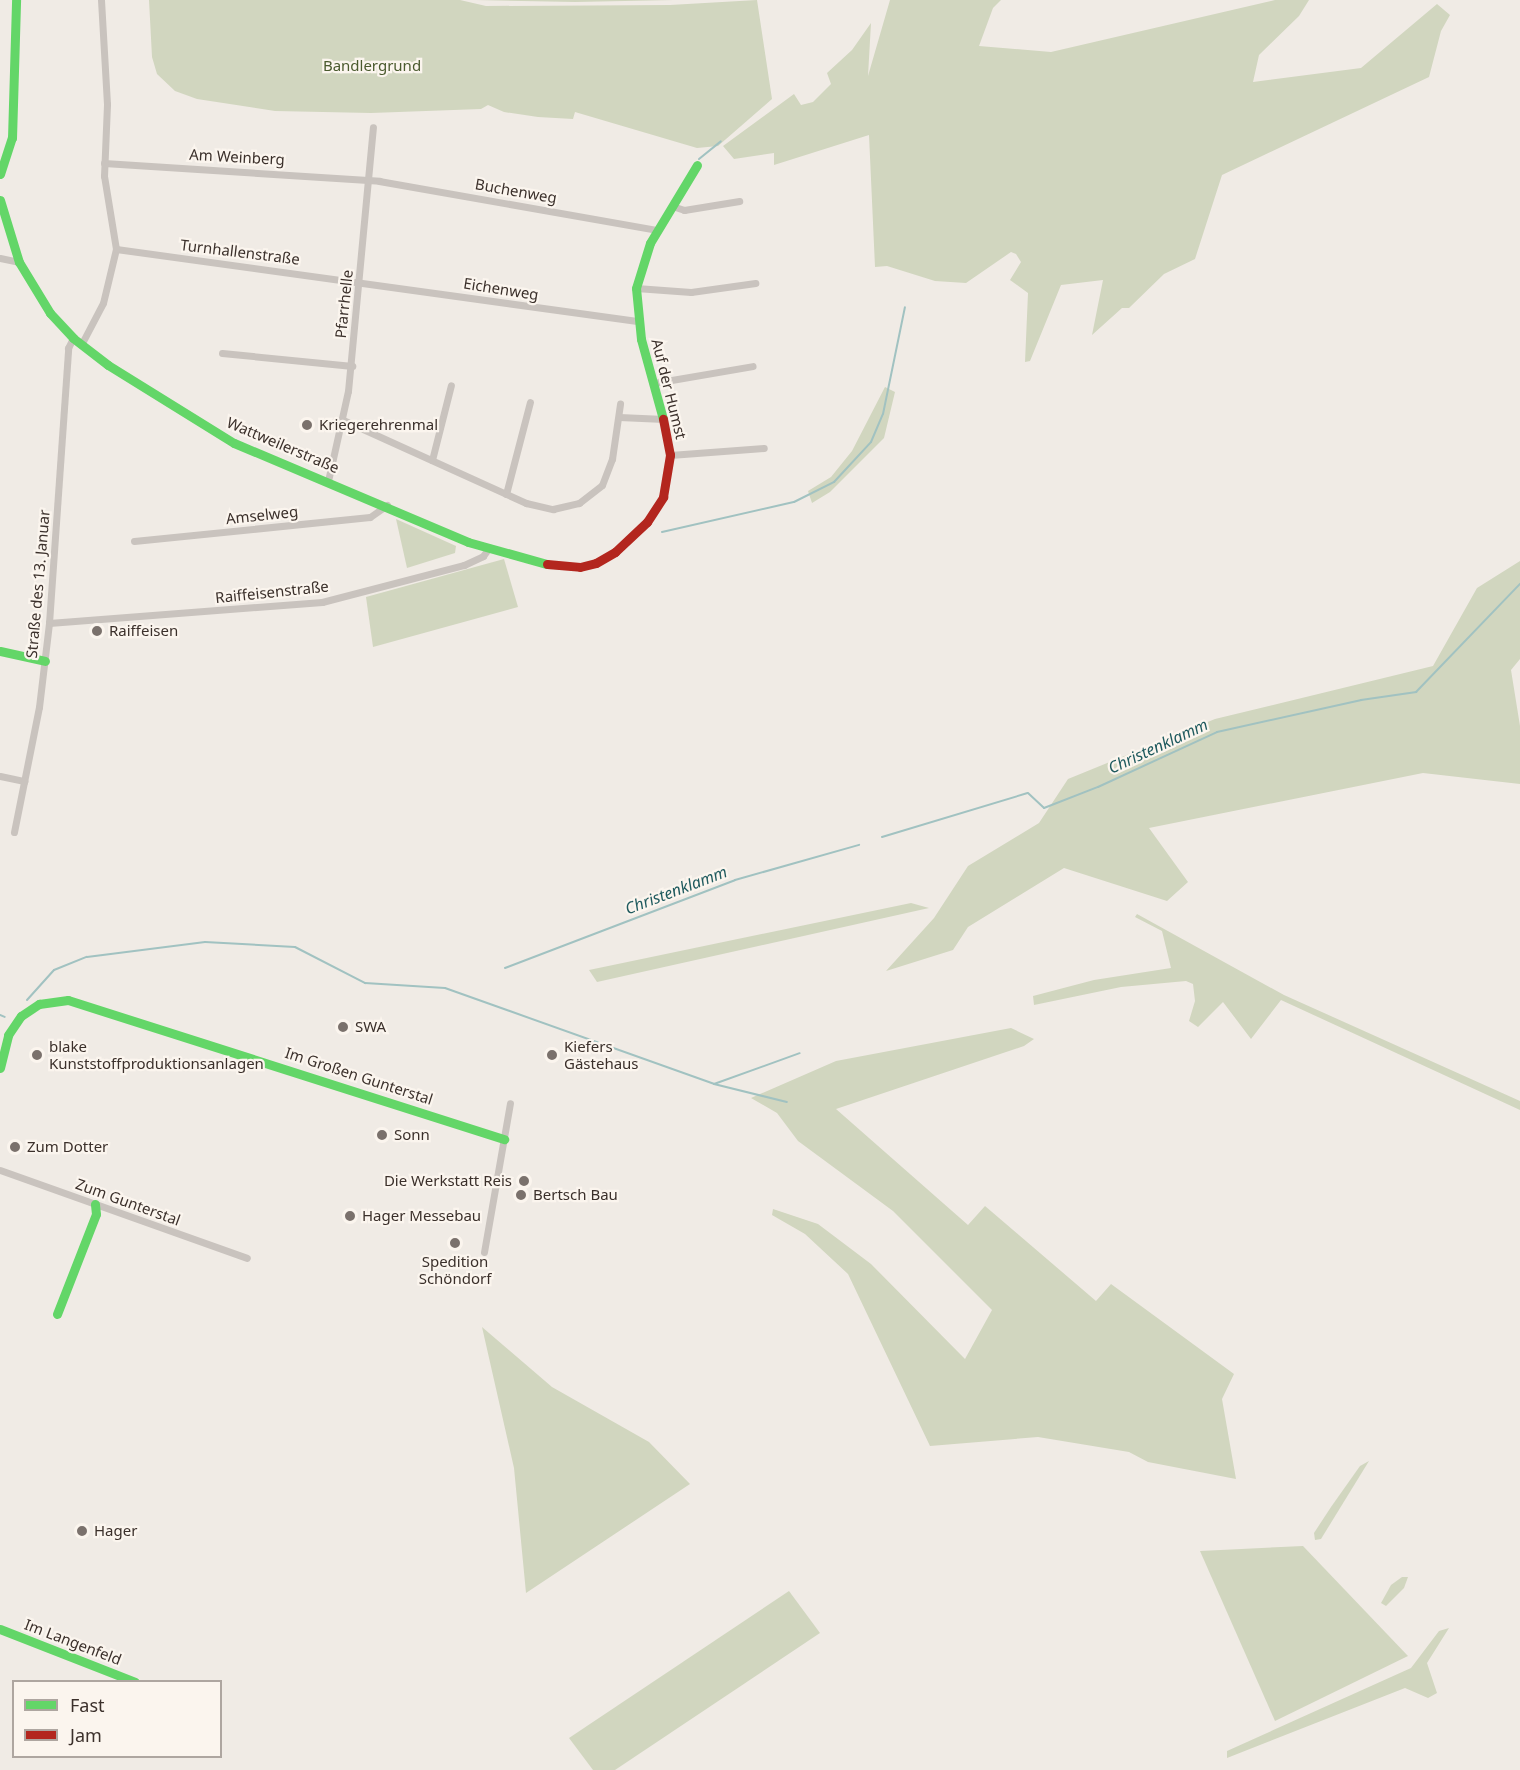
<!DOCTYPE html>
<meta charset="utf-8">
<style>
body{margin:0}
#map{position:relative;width:1520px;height:1770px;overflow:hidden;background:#f0ebe5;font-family:"Noto Sans",sans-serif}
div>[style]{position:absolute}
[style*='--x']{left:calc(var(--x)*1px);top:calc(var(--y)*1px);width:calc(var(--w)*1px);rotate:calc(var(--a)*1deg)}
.green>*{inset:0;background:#d1d6bf}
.stream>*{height:2px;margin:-1px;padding:0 1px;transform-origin:1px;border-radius:1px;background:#a1c2c1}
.street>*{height:7px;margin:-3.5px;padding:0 3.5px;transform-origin:3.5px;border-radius:3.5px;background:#c9c3be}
.fast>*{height:9px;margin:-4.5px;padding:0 4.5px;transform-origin:4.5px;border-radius:4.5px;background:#63d668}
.jam>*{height:9px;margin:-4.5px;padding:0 4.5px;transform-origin:4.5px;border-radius:4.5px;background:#b3261e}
.dots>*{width:16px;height:16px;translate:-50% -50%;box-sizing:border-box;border:3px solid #fbf5ee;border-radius:50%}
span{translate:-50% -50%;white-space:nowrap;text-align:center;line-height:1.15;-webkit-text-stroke:4.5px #fbf5ee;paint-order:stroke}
.park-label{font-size:15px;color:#4a5a2e}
.street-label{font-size:15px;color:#3b302b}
.poi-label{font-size:15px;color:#3b302b}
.left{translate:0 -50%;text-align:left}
.right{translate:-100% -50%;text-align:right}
.water-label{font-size:16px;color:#1f5a5e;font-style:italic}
.legend{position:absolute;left:12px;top:1680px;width:210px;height:78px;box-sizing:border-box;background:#fbf5ee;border:2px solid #aea6a0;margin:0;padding:8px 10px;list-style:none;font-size:18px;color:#3b302b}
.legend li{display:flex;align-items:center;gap:12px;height:30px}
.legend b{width:30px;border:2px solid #aea6a0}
</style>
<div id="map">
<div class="green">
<i style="clip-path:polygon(149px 0,460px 0,486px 6px,670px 5px,757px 0,772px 99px,718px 146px,697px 148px,575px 112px,573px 119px,538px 117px,504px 112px,488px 105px,481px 109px,371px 113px,275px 111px,197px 99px,175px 91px,157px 74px,152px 57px)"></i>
<i style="clip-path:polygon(476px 0,674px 0,575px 2px)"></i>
<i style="clip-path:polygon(890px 0,1001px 0,993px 8px,979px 46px,1051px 52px,1275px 0,1309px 0,1299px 16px,1259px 55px,1253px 82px,1361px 68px,1437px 4px,1450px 15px,1441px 31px,1429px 77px,1222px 175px,1195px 259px,1164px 274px,1129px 308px,1122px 308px,1092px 335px,1103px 280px,1061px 285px,1030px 361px,1025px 362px,1028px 293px,1010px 280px,1021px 262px,1016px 254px,1011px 252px,966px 283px,935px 281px,887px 266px,875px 267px,869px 135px,774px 165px,774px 153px,734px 159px,723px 146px,794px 94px,801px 105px,813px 102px,831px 84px,827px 73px,852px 50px,871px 23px,868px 76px)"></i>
<i style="clip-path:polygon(885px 387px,895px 392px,884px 438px,830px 492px,812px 503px,808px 491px,831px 477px,852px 451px)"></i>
<i style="clip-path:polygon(396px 519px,456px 546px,455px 553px,407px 568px)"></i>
<i style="clip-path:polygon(504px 559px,518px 607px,373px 647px,366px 597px)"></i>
<i style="clip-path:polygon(1520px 561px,1520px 659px,1511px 670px,1520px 726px,1520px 784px,1423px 773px,1149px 828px,1188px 882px,1167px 901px,1064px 868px,968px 927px,953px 950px,886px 971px,934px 918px,968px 866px,1039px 823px,1068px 779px,1215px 719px,1433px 666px,1477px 588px)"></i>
<i style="clip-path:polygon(911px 903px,929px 908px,597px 982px,589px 970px)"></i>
<i style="clip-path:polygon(1137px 914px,1284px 995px,1520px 1101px,1520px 1110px,1281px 1000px,1251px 1039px,1223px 1002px,1198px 1027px,1189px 1021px,1195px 1001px,1193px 984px,1186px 981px,1121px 987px,1034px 1005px,1033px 996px,1094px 980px,1171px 968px,1162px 931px,1135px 917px)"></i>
<i style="clip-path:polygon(1011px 1028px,1034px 1039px,1024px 1046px,836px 1109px,968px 1225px,985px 1206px,1096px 1301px,1111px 1284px,1234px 1374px,1222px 1399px,1236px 1479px,1148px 1462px,1129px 1452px,1038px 1437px,930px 1446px,848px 1274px,805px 1234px,772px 1215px,773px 1209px,818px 1224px,871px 1264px,965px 1359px,992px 1310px,893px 1211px,798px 1141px,777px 1113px,751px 1098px,836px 1061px)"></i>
<i style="clip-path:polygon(482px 1327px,552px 1387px,649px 1442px,690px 1484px,526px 1593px,514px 1468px)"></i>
<i style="clip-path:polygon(1369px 1461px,1321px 1539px,1315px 1540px,1314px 1533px,1331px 1507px,1360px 1466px)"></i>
<i style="clip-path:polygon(1303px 1546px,1408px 1656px,1275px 1721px,1200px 1551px)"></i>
<i style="clip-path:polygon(1402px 1577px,1408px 1577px,1404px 1588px,1386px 1606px,1381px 1603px,1391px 1585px)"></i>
<i style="clip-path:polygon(789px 1591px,820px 1633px,615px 1770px,593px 1770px,569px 1738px)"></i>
<i style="clip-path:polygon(1449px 1628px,1427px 1663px,1437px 1693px,1428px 1698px,1405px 1688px,1227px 1758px,1227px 1751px,1411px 1668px,1439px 1631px)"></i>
</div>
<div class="stream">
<i style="--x:699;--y:159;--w:28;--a:-39"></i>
<i style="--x:662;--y:532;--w:135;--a:-12.8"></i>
<i style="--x:794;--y:502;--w:45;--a:-26.6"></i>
<i style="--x:834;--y:482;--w:54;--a:-47.2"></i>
<i style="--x:871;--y:442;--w:30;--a:-67"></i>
<i style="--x:883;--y:414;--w:109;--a:-78.4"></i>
<i style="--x:882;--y:837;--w:152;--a:-16.8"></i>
<i style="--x:1028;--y:793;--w:22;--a:43"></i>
<i style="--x:1044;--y:808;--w:58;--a:-21.3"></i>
<i style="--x:1098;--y:787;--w:131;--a:-24.8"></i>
<i style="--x:1217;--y:732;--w:148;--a:-12.5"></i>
<i style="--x:1361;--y:700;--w:56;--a:-8.3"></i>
<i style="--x:1416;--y:692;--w:150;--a:-46.1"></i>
<i style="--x:505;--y:968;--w:246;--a:-20.9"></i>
<i style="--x:735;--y:880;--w:129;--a:-15.8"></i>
<i style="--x:27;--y:1000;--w:40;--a:-48"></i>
<i style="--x:54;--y:970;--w:35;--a:-22"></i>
<i style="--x:87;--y:957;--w:119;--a:-7.2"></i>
<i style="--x:205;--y:942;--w:90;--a:3.2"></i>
<i style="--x:295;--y:947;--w:79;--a:27.2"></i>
<i style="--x:365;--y:983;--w:80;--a:3.6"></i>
<i style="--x:445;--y:988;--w:286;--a:19.6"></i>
<i style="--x:714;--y:1084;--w:75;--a:13.9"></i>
<i style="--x:0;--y:1015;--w:5;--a:22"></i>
<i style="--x:714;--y:1084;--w:91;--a:-19.8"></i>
</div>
<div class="street">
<i style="--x:104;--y:163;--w:276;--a:3.7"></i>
<i style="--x:379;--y:181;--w:283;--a:10"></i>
<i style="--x:672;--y:206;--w:13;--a:18"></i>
<i style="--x:684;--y:210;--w:56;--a:-9.3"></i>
<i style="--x:116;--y:249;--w:526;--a:7.87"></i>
<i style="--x:0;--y:258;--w:19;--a:12"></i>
<i style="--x:636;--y:288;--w:55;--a:4.2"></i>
<i style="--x:691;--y:292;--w:65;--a:-8"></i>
<i style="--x:81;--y:345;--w:47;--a:-62.4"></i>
<i style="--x:103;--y:303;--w:56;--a:-76.5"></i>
<i style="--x:116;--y:249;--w:74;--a:-99.3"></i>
<i style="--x:104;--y:176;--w:72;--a:-87.6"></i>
<i style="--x:107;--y:104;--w:104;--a:-93.3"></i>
<i style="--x:222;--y:353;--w:131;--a:5.7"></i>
<i style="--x:654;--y:383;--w:100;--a:-9.7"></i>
<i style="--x:619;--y:417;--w:45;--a:2.5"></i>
<i style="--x:343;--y:420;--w:201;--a:24.4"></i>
<i style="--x:526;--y:503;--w:28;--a:13"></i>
<i style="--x:553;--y:509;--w:27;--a:-13"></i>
<i style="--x:579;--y:503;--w:29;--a:-38"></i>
<i style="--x:602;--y:485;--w:28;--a:-69"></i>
<i style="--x:612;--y:459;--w:56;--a:-81.7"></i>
<i style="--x:670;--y:455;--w:94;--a:-4.3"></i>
<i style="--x:432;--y:460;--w:77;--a:-75.8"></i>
<i style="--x:328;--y:481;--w:92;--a:-77.5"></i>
<i style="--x:348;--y:391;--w:265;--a:-84.6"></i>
<i style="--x:506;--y:494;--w:95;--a:-75.4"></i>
<i style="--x:134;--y:541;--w:237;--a:-5.8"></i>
<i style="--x:370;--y:517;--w:21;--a:-35"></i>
<i style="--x:49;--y:623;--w:274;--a:-4.4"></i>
<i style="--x:322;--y:602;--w:147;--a:-14.6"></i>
<i style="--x:464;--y:565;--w:21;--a:-25"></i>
<i style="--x:483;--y:556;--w:9;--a:-54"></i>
<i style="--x:0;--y:776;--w:25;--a:12"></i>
<i style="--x:14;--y:832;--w:127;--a:-78.7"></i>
<i style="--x:39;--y:707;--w:85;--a:-83.2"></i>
<i style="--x:49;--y:623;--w:276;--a:-86"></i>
<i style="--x:68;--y:348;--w:11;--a:-63"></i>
<i style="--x:0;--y:1170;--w:262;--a:19.6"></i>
<i style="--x:484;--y:1252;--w:151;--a:-80.1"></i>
</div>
<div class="fast">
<i style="--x:0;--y:174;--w:38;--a:-72"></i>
<i style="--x:12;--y:138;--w:138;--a:-88.3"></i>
<i style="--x:0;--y:200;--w:65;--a:73"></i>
<i style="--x:19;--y:262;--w:60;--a:58.7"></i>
<i style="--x:50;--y:313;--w:34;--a:47"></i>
<i style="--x:73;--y:338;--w:44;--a:37.6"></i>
<i style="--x:108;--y:365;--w:148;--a:31.8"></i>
<i style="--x:234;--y:443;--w:254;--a:22.9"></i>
<i style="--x:468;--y:542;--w:82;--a:15.6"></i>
<i style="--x:663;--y:419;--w:83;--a:-105.4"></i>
<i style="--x:641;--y:339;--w:51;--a:-95.6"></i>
<i style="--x:636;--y:288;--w:47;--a:-72.7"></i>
<i style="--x:650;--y:243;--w:91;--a:-58.9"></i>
<i style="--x:0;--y:651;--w:46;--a:12.5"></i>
<i style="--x:0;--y:1068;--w:34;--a:-76"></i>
<i style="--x:8;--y:1035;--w:23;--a:-56"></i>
<i style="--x:21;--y:1016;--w:22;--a:-34"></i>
<i style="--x:39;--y:1004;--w:29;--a:-8"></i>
<i style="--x:68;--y:1000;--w:458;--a:17.7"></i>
<i style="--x:57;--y:1314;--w:107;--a:-68.7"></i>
<i style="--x:96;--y:1214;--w:10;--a:-96"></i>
<i style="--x:0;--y:1629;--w:145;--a:21.4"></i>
</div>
<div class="jam">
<i style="--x:547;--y:564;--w:33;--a:5"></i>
<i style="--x:580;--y:567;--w:16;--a:-14"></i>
<i style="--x:596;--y:563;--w:22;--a:-30"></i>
<i style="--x:615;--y:552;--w:44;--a:-43.2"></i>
<i style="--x:647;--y:522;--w:30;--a:-57"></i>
<i style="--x:663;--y:497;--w:43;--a:-80.5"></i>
<i style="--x:670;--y:455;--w:37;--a:-101"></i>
</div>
<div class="dots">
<i style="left:307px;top:425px;background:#7a716c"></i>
<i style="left:97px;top:631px;background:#7a716c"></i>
<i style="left:343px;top:1027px;background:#7a716c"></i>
<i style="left:37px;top:1055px;background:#7a716c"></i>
<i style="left:552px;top:1055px;background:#7a716c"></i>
<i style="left:382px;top:1135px;background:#7a716c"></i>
<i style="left:15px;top:1147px;background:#7a716c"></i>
<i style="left:524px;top:1181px;background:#7a716c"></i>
<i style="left:521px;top:1195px;background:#7a716c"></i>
<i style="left:350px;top:1216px;background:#7a716c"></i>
<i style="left:455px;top:1243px;background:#7a716c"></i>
<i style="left:82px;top:1531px;background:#7a716c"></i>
</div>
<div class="park-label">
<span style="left:372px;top:66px">Bandlergrund</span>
</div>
<div class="street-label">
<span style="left:237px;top:157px;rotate:3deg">Am Weinberg</span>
<span style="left:516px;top:191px;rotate:10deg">Buchenweg</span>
<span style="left:240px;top:252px;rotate:7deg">Turnhallenstraße</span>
<span style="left:501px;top:289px;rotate:9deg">Eichenweg</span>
<span style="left:344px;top:304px;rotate:-84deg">Pfarrhelle</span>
<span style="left:669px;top:389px;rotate:76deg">Auf der Humst</span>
<span style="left:283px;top:445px;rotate:23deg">Wattweilerstraße</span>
<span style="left:262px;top:515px;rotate:-6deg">Amselweg</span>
<span style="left:38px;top:584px;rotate:-85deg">Straße des 13. Januar</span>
<span style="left:272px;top:592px;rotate:-6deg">Raiffeisenstraße</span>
<span style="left:359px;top:1076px;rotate:18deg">Im Großen Gunterstal</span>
<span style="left:128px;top:1202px;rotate:20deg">Zum Gunterstal</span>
<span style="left:73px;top:1642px;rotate:21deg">Im Langenfeld</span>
</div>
<div class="poi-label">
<span class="left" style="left:319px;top:425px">Kriegerehrenmal</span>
<span class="left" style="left:109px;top:631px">Raiffeisen</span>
<span class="left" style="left:355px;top:1027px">SWA</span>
<span class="left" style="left:49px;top:1055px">blake<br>Kunststoffproduktionsanlagen</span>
<span class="left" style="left:564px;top:1055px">Kiefers<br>Gästehaus</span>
<span class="left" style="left:394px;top:1135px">Sonn</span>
<span class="left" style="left:27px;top:1147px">Zum Dotter</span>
<span class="right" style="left:512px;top:1181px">Die Werkstatt Reis</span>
<span class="left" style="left:533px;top:1195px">Bertsch Bau</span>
<span class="left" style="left:362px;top:1216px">Hager Messebau</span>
<span style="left:455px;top:1270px">Spedition<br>Schöndorf</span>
<span class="left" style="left:94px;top:1531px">Hager</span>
</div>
<div class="water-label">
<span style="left:1158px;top:746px;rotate:-25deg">Christenklamm</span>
<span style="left:676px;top:890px;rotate:-21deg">Christenklamm</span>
</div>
<ul class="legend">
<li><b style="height:8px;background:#63d668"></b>Fast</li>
<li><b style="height:8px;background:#b3261e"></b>Jam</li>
</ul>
</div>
